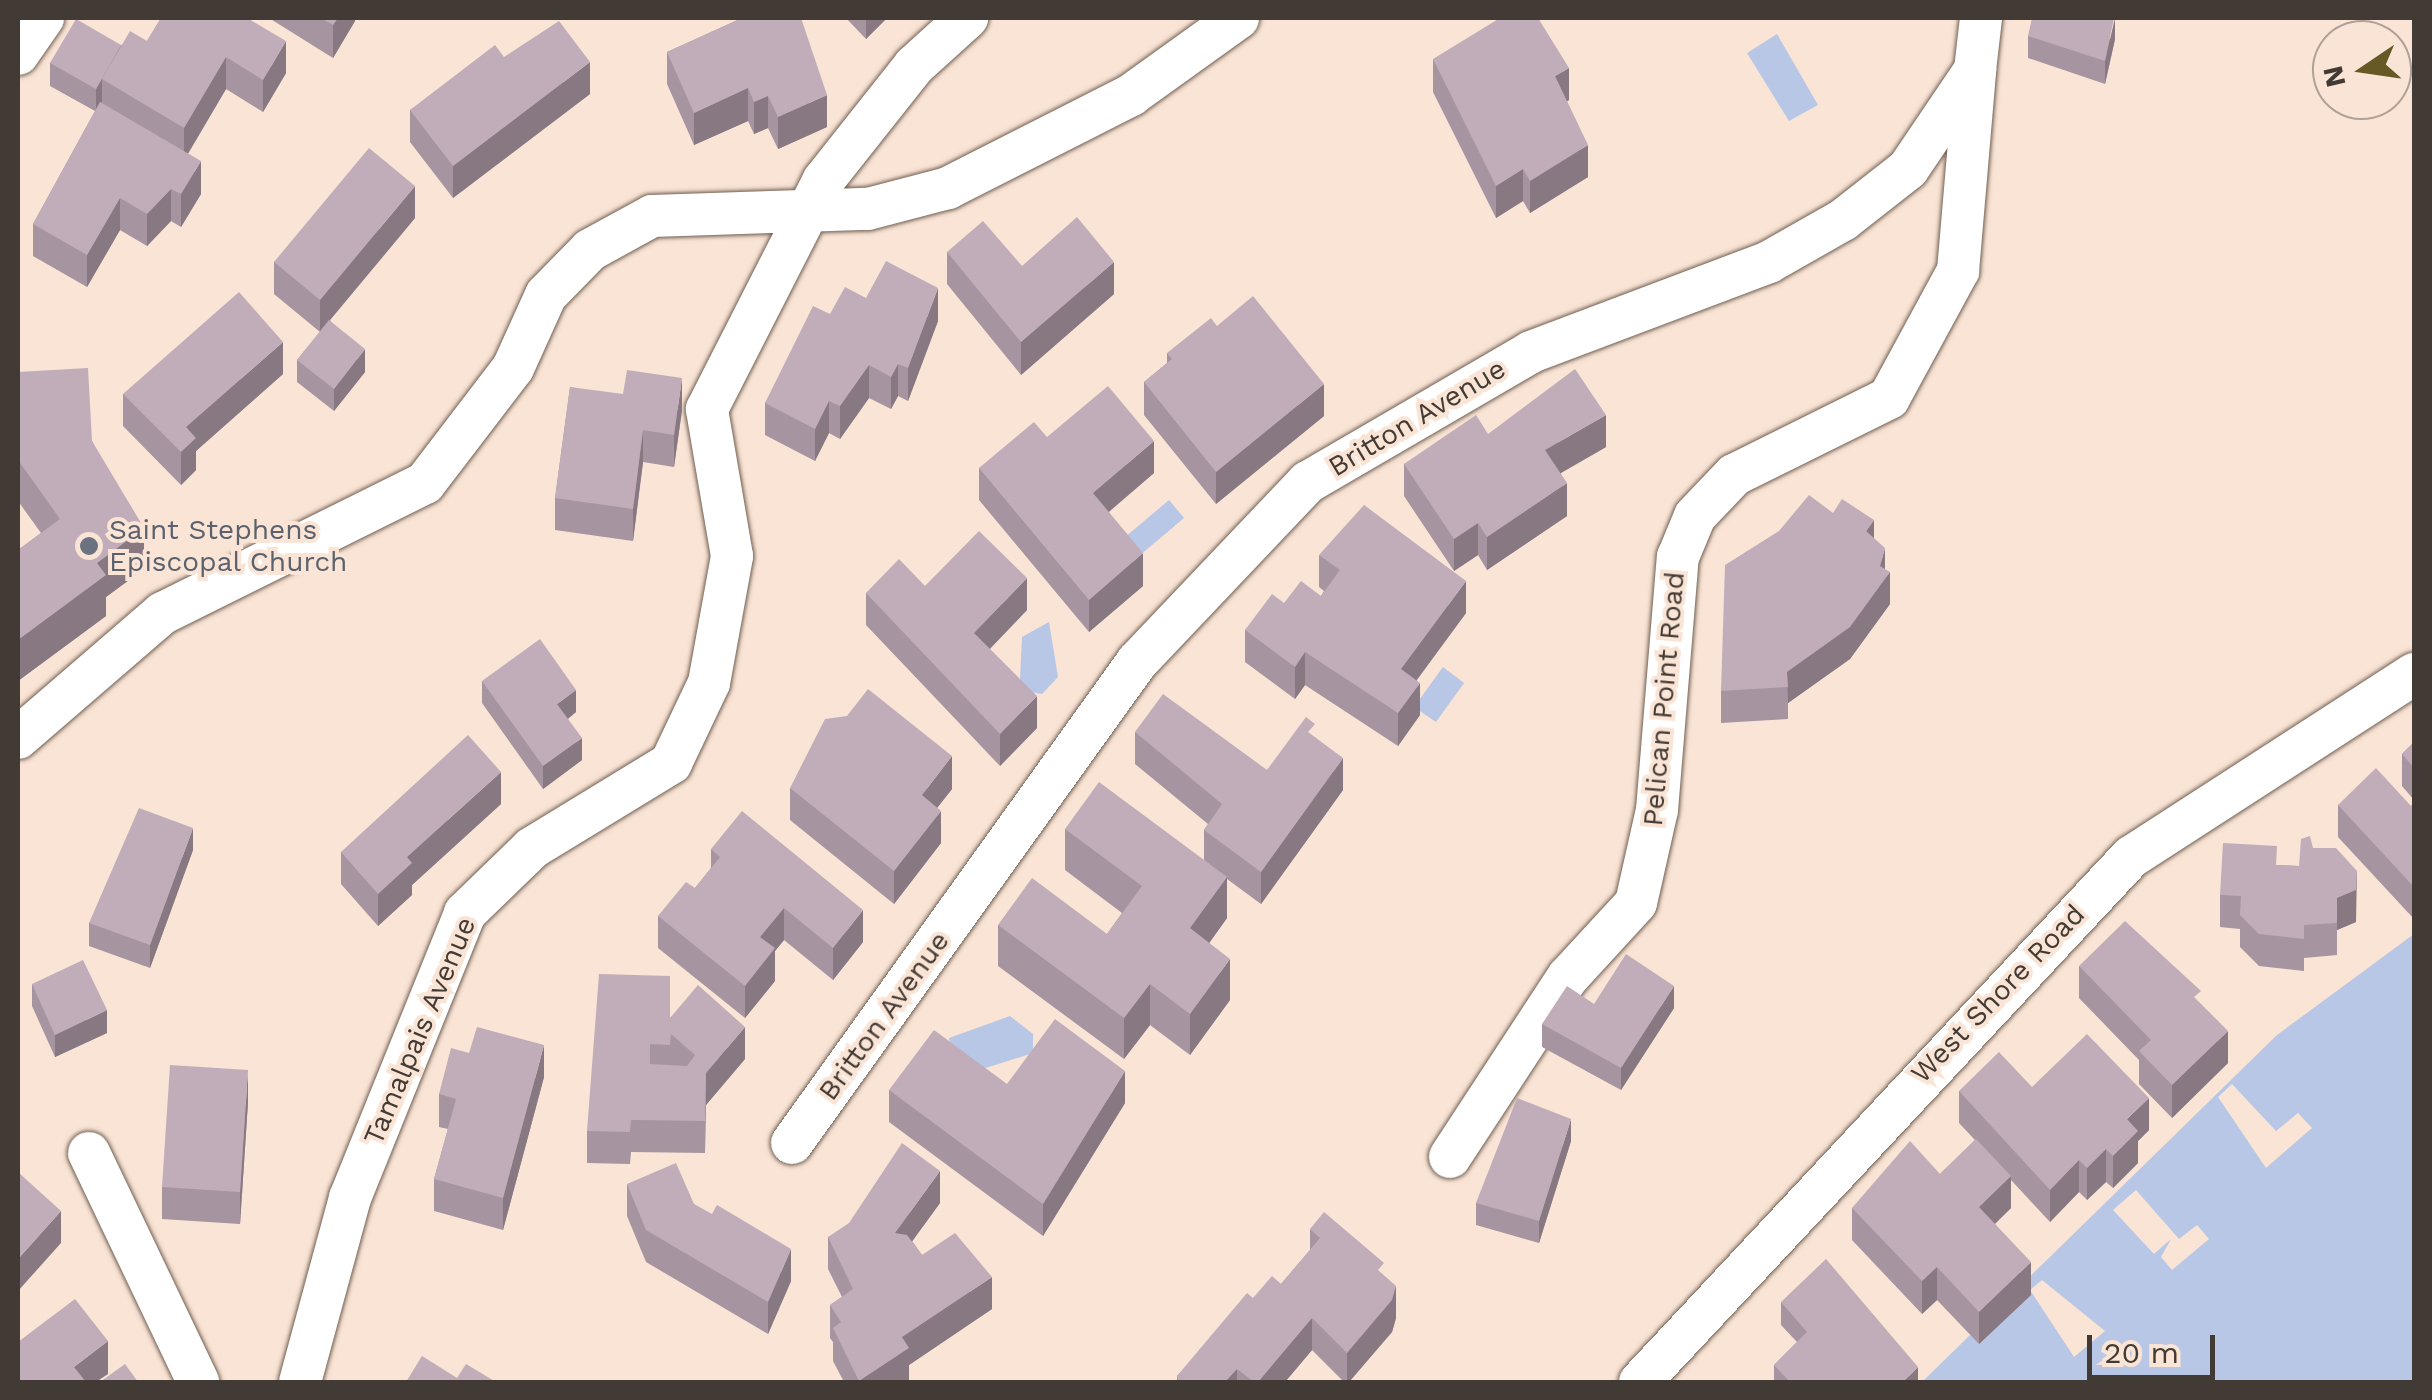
<!DOCTYPE html>
<style>
body{margin:0}
#map{position:relative;width:2432px;height:1400px;overflow:hidden;background:#f9e4d5;font-family:"Work Sans",sans-serif}
div>[style]{position:absolute}
[style*='--x']{left:calc(var(--x)*1px);top:calc(var(--y)*1px);width:calc(var(--w)*1px);rotate:calc(var(--a)*1deg)}
.water>*{inset:0;background:#b8c7e5}
.pier>*{inset:0;background:#f9e4d5}
.roads{filter:drop-shadow(0 0 2px #705e51) drop-shadow(0 0 2px #705e51)}
.minor>*{height:42px;margin:-21px;padding:0 21px;transform-origin:21px;border-radius:21px;background:#fff}
.wall>*{inset:0;background:#a694a0}
.shaded-wall>*{inset:0;background:#877882}
.building>*{inset:0;background:#c1acba}
.dots>*{width:28px;height:28px;translate:-50% -50%;box-sizing:border-box;border:5px solid #f9e4d5;border-radius:50%}
span{translate:-50% -50%;white-space:nowrap;text-align:center;line-height:1.15;-webkit-text-stroke:8px #f9e4d5;paint-order:stroke}
.street-label{font-size:28px;color:#423a34}
.worship-label{font-size:28px;color:#5b616d}
.left{translate:0 -50%;text-align:left}
.frame{position:absolute;inset:0;border:20px solid #423a34;pointer-events:none}
.north{position:absolute;left:2312px;top:20px;width:100px;height:100px;box-sizing:border-box;background:#f9e4d5;border:2px solid #b0a095;border-radius:50%;rotate:257deg;font-size:28px;font-weight:700;line-height:40px;text-align:center;color:#423a34}
.north::after{content:'';display:block;margin:auto;width:35px;height:45px;background:#665926;clip-path:polygon(50% 0,100% 100%,50% 72%,0 100%)}
.scale{position:absolute;left:2087px;top:1335px;width:128px;height:45px;box-sizing:border-box;border:5px solid #423a34;border-top:0;padding-left:12px;font-size:30px;line-height:35px;white-space:nowrap;color:#423a34;-webkit-text-stroke:8px #f9e4d5;paint-order:stroke}
</style>
<div id="map">
<div class="water">
<i style="clip-path:polygon(1777px 34px,1818px 105px,1789px 121px,1747px 53px)"></i>
<i style="clip-path:polygon(1169px 500px,1184px 518px,1139px 556px,1124px 538px)"></i>
<i style="clip-path:polygon(1049px 622px,1058px 677px,1042px 694px,1030px 692px,1020px 679px,1022px 637px)"></i>
<i style="clip-path:polygon(1443px 667px,1464px 683px,1436px 722px,1414px 707px)"></i>
<i style="clip-path:polygon(2414px 934px,2414px 1382px,1922px 1382px,2277px 1035px)"></i>
<i style="clip-path:polygon(1010px 1016px,1033px 1034px,1033px 1053px,973px 1072px,950px 1056px,949px 1038px)"></i>
</div>
<div class="pier">
<i style="clip-path:polygon(2232px 1084px,2276px 1131px,2298px 1113px,2312px 1128px,2266px 1168px,2218px 1097px)"></i>
<i style="clip-path:polygon(2136px 1190px,2179px 1239px,2197px 1225px,2209px 1239px,2172px 1270px,2161px 1257px,2171px 1239px,2154px 1254px,2113px 1210px)"></i>
<i style="clip-path:polygon(2042px 1280px,2105px 1331px,2074px 1357px,2030px 1290px)"></i>
</div>
<div class="roads">
<div class="minor">
<i style="--x:18;--y:54;--w:44;--a:-55.2"></i>
<i style="--x:18;--y:738;--w:191;--a:-40.8"></i>
<i style="--x:163;--y:613;--w:292;--a:-26.4"></i>
<i style="--x:425;--y:483;--w:145;--a:-52.6"></i>
<i style="--x:513;--y:368;--w:80;--a:-65.7"></i>
<i style="--x:546;--y:295;--w:63;--a:-45.6"></i>
<i style="--x:590;--y:250;--w:71;--a:-28.7"></i>
<i style="--x:652;--y:216;--w:216;--a:-1.9"></i>
<i style="--x:868;--y:209;--w:83;--a:-14.7"></i>
<i style="--x:948;--y:188;--w:205;--a:-26.9"></i>
<i style="--x:1131;--y:95;--w:132;--a:-35.7"></i>
<i style="--x:792;--y:1143;--w:592;--a:-54.35"></i>
<i style="--x:1137;--y:662;--w:248;--a:-46.5"></i>
<i style="--x:1308;--y:482;--w:258;--a:-30.2"></i>
<i style="--x:1531;--y:352;--w:254;--a:-20.7"></i>
<i style="--x:1769;--y:262;--w:85;--a:-29.6"></i>
<i style="--x:1843;--y:220;--w:83;--a:-38.1"></i>
<i style="--x:1908;--y:169;--w:120;--a:-55.9"></i>
<i style="--x:1975;--y:70;--w:52;--a:-83.4"></i>
<i style="--x:89;--y:1153;--w:254;--a:64.5"></i>
<i style="--x:1450;--y:1157;--w:215;--a:-56.8"></i>
<i style="--x:1568;--y:977;--w:100;--a:-47.4"></i>
<i style="--x:1636;--y:903;--w:95;--a:-77.3"></i>
<i style="--x:1657;--y:810;--w:254;--a:-85.3"></i>
<i style="--x:1678;--y:557;--w:44;--a:-67.5"></i>
<i style="--x:1695;--y:516;--w:57;--a:-46.4"></i>
<i style="--x:1734;--y:475;--w:173;--a:-26.4"></i>
<i style="--x:1889;--y:398;--w:145;--a:-61.5"></i>
<i style="--x:1958;--y:271;--w:200;--a:-85.1"></i>
<i style="--x:300;--y:1382;--w:191;--a:-74.8"></i>
<i style="--x:350;--y:1198;--w:307;--a:-68"></i>
<i style="--x:465;--y:913;--w:93;--a:-44.1"></i>
<i style="--x:532;--y:848;--w:163;--a:-31.4"></i>
<i style="--x:671;--y:763;--w:89;--a:-64.6"></i>
<i style="--x:709;--y:683;--w:129;--a:-79.7"></i>
<i style="--x:732;--y:556;--w:149;--a:-99.7"></i>
<i style="--x:707;--y:409;--w:256;--a:-63"></i>
<i style="--x:823;--y:181;--w:147;--a:-51.6"></i>
<i style="--x:914;--y:66;--w:72;--a:-42.2"></i>
<i style="--x:1640;--y:1382;--w:719;--a:-46.92"></i>
<i style="--x:2131;--y:857;--w:337;--a:-32.9"></i>
</div>
</div>
<div class="wall">
<i style="clip-path:polygon(161px 18px,286px 73px,263px 112px,226px 89px,188px 154px,201px 194px,181px 227px,171px 221px,147px 246px,120px 230px,87px 287px,33px 256px,33px 224px,95px 111px,50px 86px,50px 63px,121px 45px,147px 41px)"></i>
<i style="clip-path:polygon(269px 18px,355px 18px,355px 21px,333px 58px)"></i>
<i style="clip-path:polygon(742px 18px,827px 127px,778px 149px,768px 128px,754px 134px,748px 121px,694px 145px,667px 84px,667px 52px)"></i>
<i style="clip-path:polygon(846px 18px,887px 18px,866px 39px)"></i>
<i style="clip-path:polygon(2028px 36px,2115px 39px,2105px 84px,2028px 58px)"></i>
<i style="clip-path:polygon(504px 57px,590px 94px,453px 198px,410px 142px,410px 110px)"></i>
<i style="clip-path:polygon(1433px 59px,1569px 100px,1567px 101px,1588px 177px,1530px 213px,1523px 201px,1496px 218px,1433px 92px)"></i>
<i style="clip-path:polygon(415px 218px,330px 320px,365px 372px,334px 411px,297px 382px,297px 360px,320px 332px,274px 294px,274px 262px)"></i>
<i style="clip-path:polygon(947px 252px,1022px 266px,1114px 294px,1021px 375px,947px 284px)"></i>
<i style="clip-path:polygon(866px 298px,938px 321px,908px 401px,898px 396px,891px 409px,869px 398px,840px 439px,829px 433px,815px 461px,765px 435px,765px 403px,830px 314px)"></i>
<i style="clip-path:polygon(1167px 353px,1324px 416px,1216px 504px,1144px 415px,1144px 382px,1167px 363px)"></i>
<i style="clip-path:polygon(18px 372px,92px 441px,144px 569px,106px 597px,106px 616px,18px 681px,18px 550px,41px 533px,18px 501px)"></i>
<i style="clip-path:polygon(283px 374px,196px 451px,196px 470px,181px 485px,123px 426px,123px 394px)"></i>
<i style="clip-path:polygon(570px 387px,682px 410px,674px 467px,643px 462px,633px 541px,555px 530px,555px 498px)"></i>
<i style="clip-path:polygon(1488px 434px,1606px 447px,1561px 473px,1567px 516px,1487px 570px,1478px 555px,1454px 571px,1404px 496px,1404px 464px)"></i>
<i style="clip-path:polygon(1047px 437px,1154px 473px,1109px 512px,1143px 586px,1089px 632px,979px 500px,979px 468px)"></i>
<i style="clip-path:polygon(1833px 513px,1874px 538px,1885px 569px,1890px 604px,1850px 659px,1788px 703px,1788px 719px,1721px 723px,1721px 691px)"></i>
<i style="clip-path:polygon(1319px 555px,1466px 613px,1417px 680px,1420px 715px,1398px 746px,1305px 685px,1295px 699px,1245px 662px,1245px 630px,1284px 603px,1321px 596px,1324px 591px,1319px 587px)"></i>
<i style="clip-path:polygon(925px 586px,1027px 610px,990px 649px,1037px 728px,1000px 766px,866px 625px,866px 593px)"></i>
<i style="clip-path:polygon(482px 681px,576px 712px,568px 719px,582px 760px,543px 789px,482px 703px)"></i>
<i style="clip-path:polygon(1135px 732px,1267px 770px,1315px 737px,1343px 790px,1261px 904px,1227px 879px,1227px 918px,1209px 943px,1230px 1000px,1190px 1055px,1150px 1025px,1124px 1059px,998px 966px,998px 925px,1107px 934px,1122px 913px,1065px 870px,1065px 829px,1204px 860px,1204px 830px,1208px 824px,1135px 764px)"></i>
<i style="clip-path:polygon(2414px 742px,2414px 800px,2402px 786px,2402px 754px)"></i>
<i style="clip-path:polygon(790px 788px,952px 789px,937px 808px,941px 843px,894px 904px,790px 820px)"></i>
<i style="clip-path:polygon(2414px 803px,2414px 919px,2338px 837px,2338px 805px,2411px 806px)"></i>
<i style="clip-path:polygon(501px 804px,412px 885px,412px 895px,378px 926px,341px 884px,341px 852px)"></i>
<i style="clip-path:polygon(2313px 848px,2356px 922px,2337px 930px,2337px 955px,2304px 958px,2304px 971px,2259px 966px,2240px 947px,2240px 929px,2220px 927px,2220px 895px,2277px 865px,2299px 866px)"></i>
<i style="clip-path:polygon(711px 849px,863px 942px,833px 980px,784px 940px,775px 951px,775px 981px,745px 1018px,658px 948px,658px 916px,695px 888px,711px 868px)"></i>
<i style="clip-path:polygon(193px 850px,150px 968px,89px 946px,89px 923px)"></i>
<i style="clip-path:polygon(2079px 966px,2201px 1004px,2228px 1063px,2172px 1118px,2139px 1084px,2139px 1060px,2079px 998px)"></i>
<i style="clip-path:polygon(32px 984px,107px 1033px,55px 1057px,32px 1006px)"></i>
<i style="clip-path:polygon(1594px 1004px,1674px 1008px,1621px 1090px,1542px 1047px,1542px 1024px)"></i>
<i style="clip-path:polygon(670px 1017px,745px 1059px,706px 1105px,705px 1153px,631px 1152px,630px 1164px,587px 1163px,587px 1131px)"></i>
<i style="clip-path:polygon(544px 1077px,503px 1230px,434px 1211px,434px 1179px,448px 1129px,439px 1127px,439px 1094px)"></i>
<i style="clip-path:polygon(1007px 1084px,1125px 1103px,1043px 1236px,889px 1122px,889px 1090px)"></i>
<i style="clip-path:polygon(2032px 1087px,2149px 1130px,2138px 1141px,2138px 1163px,2113px 1188px,2106px 1182px,2087px 1200px,2079px 1192px,2050px 1222px,2011px 1180px,2011px 1208px,1995px 1224px,2031px 1295px,1979px 1344px,1937px 1300px,1922px 1314px,1852px 1240px,1852px 1208px,1940px 1174px,1975px 1140px,1959px 1123px,1959px 1091px)"></i>
<i style="clip-path:polygon(248px 1102px,240px 1224px,162px 1219px,162px 1187px)"></i>
<i style="clip-path:polygon(1571px 1141px,1539px 1243px,1476px 1225px,1476px 1203px)"></i>
<i style="clip-path:polygon(627px 1184px,694px 1204px,791px 1281px,768px 1334px,646px 1262px,627px 1216px)"></i>
<i style="clip-path:polygon(940px 1203px,912px 1241px,922px 1255px,992px 1309px,909px 1365px,909px 1380px,905px 1382px,844px 1382px,833px 1361px,833px 1342px,830px 1338px,830px 1305px,842px 1297px,828px 1269px,828px 1237px)"></i>
<i style="clip-path:polygon(1310px 1229px,1384px 1276px,1396px 1318px,1392px 1332px,1349px 1382px,1344px 1382px,1312px 1350px,1285px 1382px,1177px 1382px,1177px 1376px,1253px 1298px,1281px 1284px,1310px 1250px)"></i>
<i style="clip-path:polygon(1781px 1302px,1918px 1382px,1774px 1382px,1774px 1365px,1797px 1342px,1781px 1325px)"></i>
</div>
<div class="shaded-wall">
<i style="clip-path:polygon(338px 18px,355px 18px,355px 21px,333px 58px,333px 25px)"></i>
<i style="clip-path:polygon(866px 18px,887px 18px,866px 39px)"></i>
<i style="clip-path:polygon(2115px 18px,2115px 39px,2105px 84px,2105px 61px)"></i>
<i style="clip-path:polygon(286px 41px,286px 73px,263px 112px,263px 80px)"></i>
<i style="clip-path:polygon(226px 57px,226px 89px,184px 160px,184px 128px)"></i>
<i style="clip-path:polygon(590px 62px,590px 94px,453px 198px,453px 166px)"></i>
<i style="clip-path:polygon(1569px 68px,1569px 100px,1555px 109px,1555px 76px)"></i>
<i style="clip-path:polygon(102px 79px,102px 101px,96px 112px,96px 89px)"></i>
<i style="clip-path:polygon(748px 88px,748px 121px,694px 145px,694px 113px)"></i>
<i style="clip-path:polygon(827px 95px,827px 127px,778px 149px,778px 117px)"></i>
<i style="clip-path:polygon(768px 96px,768px 128px,754px 134px,754px 102px)"></i>
<i style="clip-path:polygon(1588px 145px,1588px 177px,1530px 213px,1530px 181px)"></i>
<i style="clip-path:polygon(201px 161px,201px 194px,181px 227px,181px 194px)"></i>
<i style="clip-path:polygon(1523px 169px,1523px 201px,1496px 218px,1496px 186px)"></i>
<i style="clip-path:polygon(415px 186px,415px 218px,320px 332px,320px 300px)"></i>
<i style="clip-path:polygon(171px 189px,171px 221px,147px 246px,147px 214px)"></i>
<i style="clip-path:polygon(120px 198px,120px 230px,87px 287px,87px 255px)"></i>
<i style="clip-path:polygon(1114px 262px,1114px 294px,1021px 375px,1021px 342px)"></i>
<i style="clip-path:polygon(938px 288px,938px 321px,908px 401px,908px 368px)"></i>
<i style="clip-path:polygon(283px 342px,283px 374px,196px 451px,196px 470px,181px 485px,181px 452px,186px 427px)"></i>
<i style="clip-path:polygon(365px 349px,365px 372px,334px 411px,334px 389px)"></i>
<i style="clip-path:polygon(898px 364px,898px 396px,891px 409px,891px 377px)"></i>
<i style="clip-path:polygon(869px 365px,869px 398px,840px 439px,840px 406px)"></i>
<i style="clip-path:polygon(682px 378px,682px 410px,674px 467px,674px 435px)"></i>
<i style="clip-path:polygon(1324px 384px,1324px 416px,1216px 504px,1216px 472px)"></i>
<i style="clip-path:polygon(829px 401px,829px 433px,815px 461px,815px 429px)"></i>
<i style="clip-path:polygon(1606px 415px,1606px 447px,1545px 482px,1545px 450px)"></i>
<i style="clip-path:polygon(643px 430px,643px 462px,633px 541px,633px 509px)"></i>
<i style="clip-path:polygon(1154px 441px,1154px 473px,1093px 525px,1093px 493px)"></i>
<i style="clip-path:polygon(1567px 483px,1567px 516px,1487px 570px,1487px 537px)"></i>
<i style="clip-path:polygon(1874px 520px,1874px 553px,1866px 531px)"></i>
<i style="clip-path:polygon(1478px 523px,1478px 555px,1454px 571px,1454px 539px)"></i>
<i style="clip-path:polygon(144px 528px,144px 569px,106px 597px,106px 616px,18px 681px,18px 640px,97px 563px)"></i>
<i style="clip-path:polygon(1885px 548px,1885px 578px,1890px 572px,1890px 604px,1850px 659px,1788px 703px,1787px 672px,1880px 566px)"></i>
<i style="clip-path:polygon(1143px 553px,1143px 586px,1089px 632px,1089px 600px)"></i>
<i style="clip-path:polygon(1027px 578px,1027px 610px,974px 665px,974px 633px)"></i>
<i style="clip-path:polygon(1466px 581px,1466px 613px,1401px 701px,1401px 669px)"></i>
<i style="clip-path:polygon(1305px 652px,1305px 685px,1295px 699px,1295px 667px)"></i>
<i style="clip-path:polygon(1420px 683px,1420px 715px,1398px 746px,1398px 713px)"></i>
<i style="clip-path:polygon(576px 690px,576px 712px,557px 727px,557px 704px)"></i>
<i style="clip-path:polygon(1037px 696px,1037px 728px,1000px 766px,1000px 734px)"></i>
<i style="clip-path:polygon(582px 738px,582px 760px,543px 789px,543px 766px)"></i>
<i style="clip-path:polygon(952px 756px,952px 789px,922px 827px,922px 795px)"></i>
<i style="clip-path:polygon(1343px 758px,1343px 790px,1261px 904px,1261px 872px)"></i>
<i style="clip-path:polygon(501px 772px,501px 804px,412px 885px,412px 895px,378px 926px,378px 894px,407px 857px)"></i>
<i style="clip-path:polygon(941px 811px,941px 843px,894px 904px,894px 871px)"></i>
<i style="clip-path:polygon(193px 828px,193px 850px,150px 968px,150px 945px)"></i>
<i style="clip-path:polygon(2357px 871px,2356px 922px,2337px 930px,2337px 955px,2337px 898px)"></i>
<i style="clip-path:polygon(1227px 877px,1227px 918px,1190px 970px,1190px 928px)"></i>
<i style="clip-path:polygon(784px 908px,784px 940px,775px 951px,775px 981px,745px 1018px,745px 986px,760px 937px)"></i>
<i style="clip-path:polygon(863px 910px,863px 942px,833px 980px,833px 948px)"></i>
<i style="clip-path:polygon(1230px 959px,1230px 1000px,1190px 1055px,1190px 1014px)"></i>
<i style="clip-path:polygon(1150px 984px,1150px 1025px,1124px 1059px,1124px 1018px)"></i>
<i style="clip-path:polygon(1674px 986px,1674px 1008px,1621px 1090px,1621px 1068px)"></i>
<i style="clip-path:polygon(107px 1010px,107px 1033px,55px 1057px,55px 1035px)"></i>
<i style="clip-path:polygon(745px 1027px,745px 1059px,706px 1105px,705px 1153px,706px 1073px)"></i>
<i style="clip-path:polygon(2228px 1031px,2228px 1063px,2172px 1118px,2172px 1085px)"></i>
<i style="clip-path:polygon(544px 1045px,544px 1077px,503px 1230px,503px 1198px)"></i>
<i style="clip-path:polygon(248px 1070px,248px 1102px,240px 1224px,240px 1192px)"></i>
<i style="clip-path:polygon(1125px 1071px,1125px 1103px,1043px 1236px,1043px 1204px)"></i>
<i style="clip-path:polygon(2149px 1098px,2149px 1130px,2138px 1141px,2138px 1163px,2113px 1188px,2113px 1156px,2127px 1119px)"></i>
<i style="clip-path:polygon(1571px 1119px,1571px 1141px,1539px 1243px,1539px 1221px)"></i>
<i style="clip-path:polygon(2106px 1149px,2106px 1182px,2087px 1200px,2087px 1168px)"></i>
<i style="clip-path:polygon(2079px 1160px,2079px 1192px,2050px 1222px,2050px 1190px)"></i>
<i style="clip-path:polygon(940px 1171px,940px 1203px,895px 1265px,895px 1233px)"></i>
<i style="clip-path:polygon(2011px 1176px,2011px 1208px,1979px 1239px,1979px 1207px)"></i>
<i style="clip-path:polygon(61px 1211px,61px 1243px,18px 1291px,18px 1259px)"></i>
<i style="clip-path:polygon(791px 1249px,791px 1281px,768px 1334px,768px 1302px)"></i>
<i style="clip-path:polygon(2031px 1262px,2031px 1295px,1979px 1344px,1979px 1312px)"></i>
<i style="clip-path:polygon(1937px 1267px,1937px 1300px,1922px 1314px,1922px 1281px)"></i>
<i style="clip-path:polygon(992px 1277px,992px 1309px,909px 1365px,909px 1380px,905px 1382px,859px 1382px,902px 1337px)"></i>
<i style="clip-path:polygon(1396px 1286px,1396px 1318px,1392px 1332px,1349px 1382px,1347px 1382px,1347px 1353px)"></i>
<i style="clip-path:polygon(1312px 1318px,1312px 1350px,1285px 1382px,1258px 1382px)"></i>
<i style="clip-path:polygon(108px 1341px,108px 1374px,96px 1382px,74px 1382px,74px 1367px)"></i>
<i style="clip-path:polygon(1918px 1367px,1918px 1382px,1903px 1382px)"></i>
<i style="clip-path:polygon(1237px 1369px,1237px 1382px,1225px 1382px)"></i>
</div>
<div class="building">
<i style="clip-path:polygon(161px 18px,247px 18px,286px 41px,263px 80px,226px 57px,184px 128px,102px 79px,130px 31px,147px 41px)"></i>
<i style="clip-path:polygon(321px 18px,338px 18px,333px 25px)"></i>
<i style="clip-path:polygon(742px 18px,801px 18px,827px 95px,778px 117px,768px 96px,754px 102px,748px 88px,694px 113px,667px 52px)"></i>
<i style="clip-path:polygon(1500px 18px,1538px 18px,1569px 68px,1555px 76px,1588px 145px,1530px 181px,1523px 169px,1496px 186px,1433px 59px)"></i>
<i style="clip-path:polygon(2032px 18px,2114px 18px,2105px 61px,2028px 36px)"></i>
<i style="clip-path:polygon(76px 19px,121px 45px,96px 89px,50px 63px)"></i>
<i style="clip-path:polygon(559px 21px,590px 62px,453px 166px,410px 110px,495px 45px,504px 57px)"></i>
<i style="clip-path:polygon(100px 102px,201px 161px,181px 194px,171px 189px,147px 214px,120px 198px,87px 255px,33px 224px)"></i>
<i style="clip-path:polygon(369px 148px,415px 186px,320px 300px,274px 262px)"></i>
<i style="clip-path:polygon(1077px 217px,1114px 262px,1021px 342px,947px 252px,983px 221px,1022px 266px)"></i>
<i style="clip-path:polygon(886px 261px,938px 288px,908px 368px,898px 364px,891px 377px,869px 365px,840px 406px,829px 401px,815px 429px,765px 403px,813px 306px,830px 314px,845px 287px,866px 298px)"></i>
<i style="clip-path:polygon(239px 292px,283px 342px,186px 427px,196px 438px,181px 452px,123px 394px)"></i>
<i style="clip-path:polygon(1253px 296px,1324px 384px,1216px 472px,1144px 382px,1172px 359px,1167px 353px,1211px 318px,1217px 326px)"></i>
<i style="clip-path:polygon(329px 320px,365px 349px,334px 389px,297px 360px)"></i>
<i style="clip-path:polygon(88px 368px,92px 441px,144px 528px,97px 563px,106px 575px,18px 640px,18px 550px,60px 519px,18px 460px,18px 372px)"></i>
<i style="clip-path:polygon(1575px 369px,1606px 415px,1545px 450px,1567px 483px,1487px 537px,1478px 523px,1454px 539px,1404px 464px,1476px 415px,1488px 434px)"></i>
<i style="clip-path:polygon(627px 370px,682px 378px,674px 435px,643px 430px,633px 509px,555px 498px,570px 387px,623px 394px)"></i>
<i style="clip-path:polygon(1108px 386px,1154px 441px,1093px 493px,1143px 553px,1089px 600px,979px 468px,1034px 422px,1047px 437px)"></i>
<i style="clip-path:polygon(1809px 495px,1833px 513px,1842px 499px,1874px 520px,1866px 531px,1885px 548px,1880px 566px,1890px 572px,1850px 627px,1787px 672px,1788px 687px,1721px 691px,1725px 565px,1779px 531px)"></i>
<i style="clip-path:polygon(1364px 505px,1466px 581px,1401px 669px,1420px 683px,1398px 713px,1305px 652px,1295px 667px,1245px 630px,1272px 594px,1284px 603px,1301px 581px,1321px 596px,1340px 570px,1319px 555px)"></i>
<i style="clip-path:polygon(979px 531px,1027px 578px,974px 633px,1037px 696px,1000px 734px,866px 593px,899px 559px,925px 586px)"></i>
<i style="clip-path:polygon(540px 639px,576px 690px,557px 704px,582px 738px,543px 766px,482px 681px)"></i>
<i style="clip-path:polygon(868px 689px,952px 756px,922px 795px,941px 811px,894px 871px,790px 788px,825px 719px,847px 716px)"></i>
<i style="clip-path:polygon(1163px 694px,1267px 770px,1306px 717px,1315px 724px,1308px 732px,1343px 758px,1261px 872px,1204px 830px,1222px 804px,1135px 732px)"></i>
<i style="clip-path:polygon(468px 735px,501px 772px,407px 857px,412px 863px,378px 894px,341px 852px)"></i>
<i style="clip-path:polygon(2414px 742px,2414px 768px,2402px 754px)"></i>
<i style="clip-path:polygon(2376px 768px,2411px 806px,2414px 803px,2414px 887px,2338px 805px)"></i>
<i style="clip-path:polygon(1099px 782px,1227px 877px,1190px 928px,1230px 959px,1190px 1014px,1150px 984px,1124px 1018px,998px 925px,1032px 878px,1107px 934px,1142px 886px,1065px 829px)"></i>
<i style="clip-path:polygon(139px 808px,193px 828px,150px 945px,89px 923px)"></i>
<i style="clip-path:polygon(742px 811px,863px 910px,833px 948px,784px 908px,760px 937px,775px 948px,745px 986px,658px 916px,686px 882px,695px 888px,720px 857px,711px 849px)"></i>
<i style="clip-path:polygon(2310px 836px,2313px 848px,2336px 848px,2357px 871px,2356px 890px,2337px 898px,2337px 923px,2304px 925px,2304px 939px,2259px 934px,2240px 915px,2241px 896px,2220px 895px,2223px 843px,2277px 846px,2276px 865px,2299px 866px,2301px 839px)"></i>
<i style="clip-path:polygon(2125px 921px,2201px 991px,2194px 997px,2228px 1031px,2172px 1085px,2139px 1051px,2151px 1040px,2079px 966px)"></i>
<i style="clip-path:polygon(1626px 954px,1674px 986px,1621px 1068px,1542px 1024px,1567px 986px,1594px 1004px)"></i>
<i style="clip-path:polygon(83px 960px,107px 1010px,55px 1035px,32px 984px)"></i>
<i style="clip-path:polygon(evenodd,599px 974px,670px 976px,670px 1018px,698px 985px,745px 1027px,706px 1073px,705px 1121px,631px 1120px,630px 1132px,587px 1131px,599px 974px,671px 1034px,695px 1055px,687px 1066px,650px 1064px,650px 1044px,670px 1045px,671px 1034px)"></i>
<i style="clip-path:polygon(1055px 1019px,1125px 1071px,1043px 1204px,889px 1090px,934px 1030px,1007px 1084px)"></i>
<i style="clip-path:polygon(477px 1027px,544px 1045px,503px 1198px,434px 1179px,456px 1099px,439px 1094px,451px 1048px,469px 1053px)"></i>
<i style="clip-path:polygon(2087px 1034px,2149px 1098px,2127px 1119px,2138px 1131px,2113px 1156px,2106px 1149px,2087px 1168px,2079px 1160px,2050px 1190px,1959px 1091px,1999px 1052px,2032px 1087px)"></i>
<i style="clip-path:polygon(170px 1065px,248px 1070px,240px 1192px,162px 1187px)"></i>
<i style="clip-path:polygon(1517px 1098px,1571px 1119px,1539px 1221px,1476px 1203px)"></i>
<i style="clip-path:polygon(1976px 1139px,2011px 1176px,1979px 1207px,2031px 1262px,1979px 1312px,1937px 1267px,1922px 1281px,1852px 1208px,1910px 1141px,1940px 1174px)"></i>
<i style="clip-path:polygon(902px 1143px,940px 1171px,895px 1233px,907px 1235px,922px 1255px,955px 1233px,992px 1277px,902px 1337px,909px 1348px,859px 1381px,833px 1328px,841px 1322px,830px 1305px,853px 1289px,828px 1237px,849px 1223px)"></i>
<i style="clip-path:polygon(676px 1163px,694px 1204px,712px 1214px,717px 1205px,791px 1249px,768px 1302px,646px 1230px,627px 1184px)"></i>
<i style="clip-path:polygon(18px 1172px,61px 1211px,18px 1259px)"></i>
<i style="clip-path:polygon(1324px 1212px,1384px 1263px,1378px 1270px,1396px 1286px,1392px 1300px,1347px 1353px,1312px 1318px,1258px 1382px,1254px 1382px,1237px 1369px,1225px 1382px,1179px 1382px,1177px 1376px,1247px 1293px,1253px 1298px,1272px 1276px,1281px 1284px,1320px 1238px,1310px 1229px)"></i>
<i style="clip-path:polygon(1826px 1259px,1918px 1367px,1903px 1382px,1790px 1382px,1774px 1365px,1807px 1332px,1781px 1302px)"></i>
<i style="clip-path:polygon(75px 1299px,108px 1341px,74px 1367px,86px 1382px,18px 1382px,18px 1342px)"></i>
<i style="clip-path:polygon(422px 1356px,457px 1378px,466px 1364px,496px 1382px,406px 1382px)"></i>
<i style="clip-path:polygon(125px 1364px,138px 1382px,100px 1382px)"></i>
</div>
<div class="dots">
<i style="left:89px;top:546px;background:#6b7280"></i>
</div>
<div class="street-label">
<span style="left:1417px;top:418px;rotate:-31deg">Britton Avenue</span>
<span style="left:1664px;top:699px;rotate:-85deg">Pelican Point Road</span>
<span style="left:1998px;top:994px;rotate:-46deg">West Shore Road</span>
<span style="left:884px;top:1016px;rotate:-54deg">Britton Avenue</span>
<span style="left:420px;top:1031px;rotate:-67deg">Tamalpais Avenue</span>
</div>
<div class="worship-label">
<span class="left" style="left:109px;top:546px">Saint Stephens<br>Episcopal Church</span>
</div>
<div class="frame"></div>
<div class="north">N</div>
<div class="scale">20 m</div>
</div>
